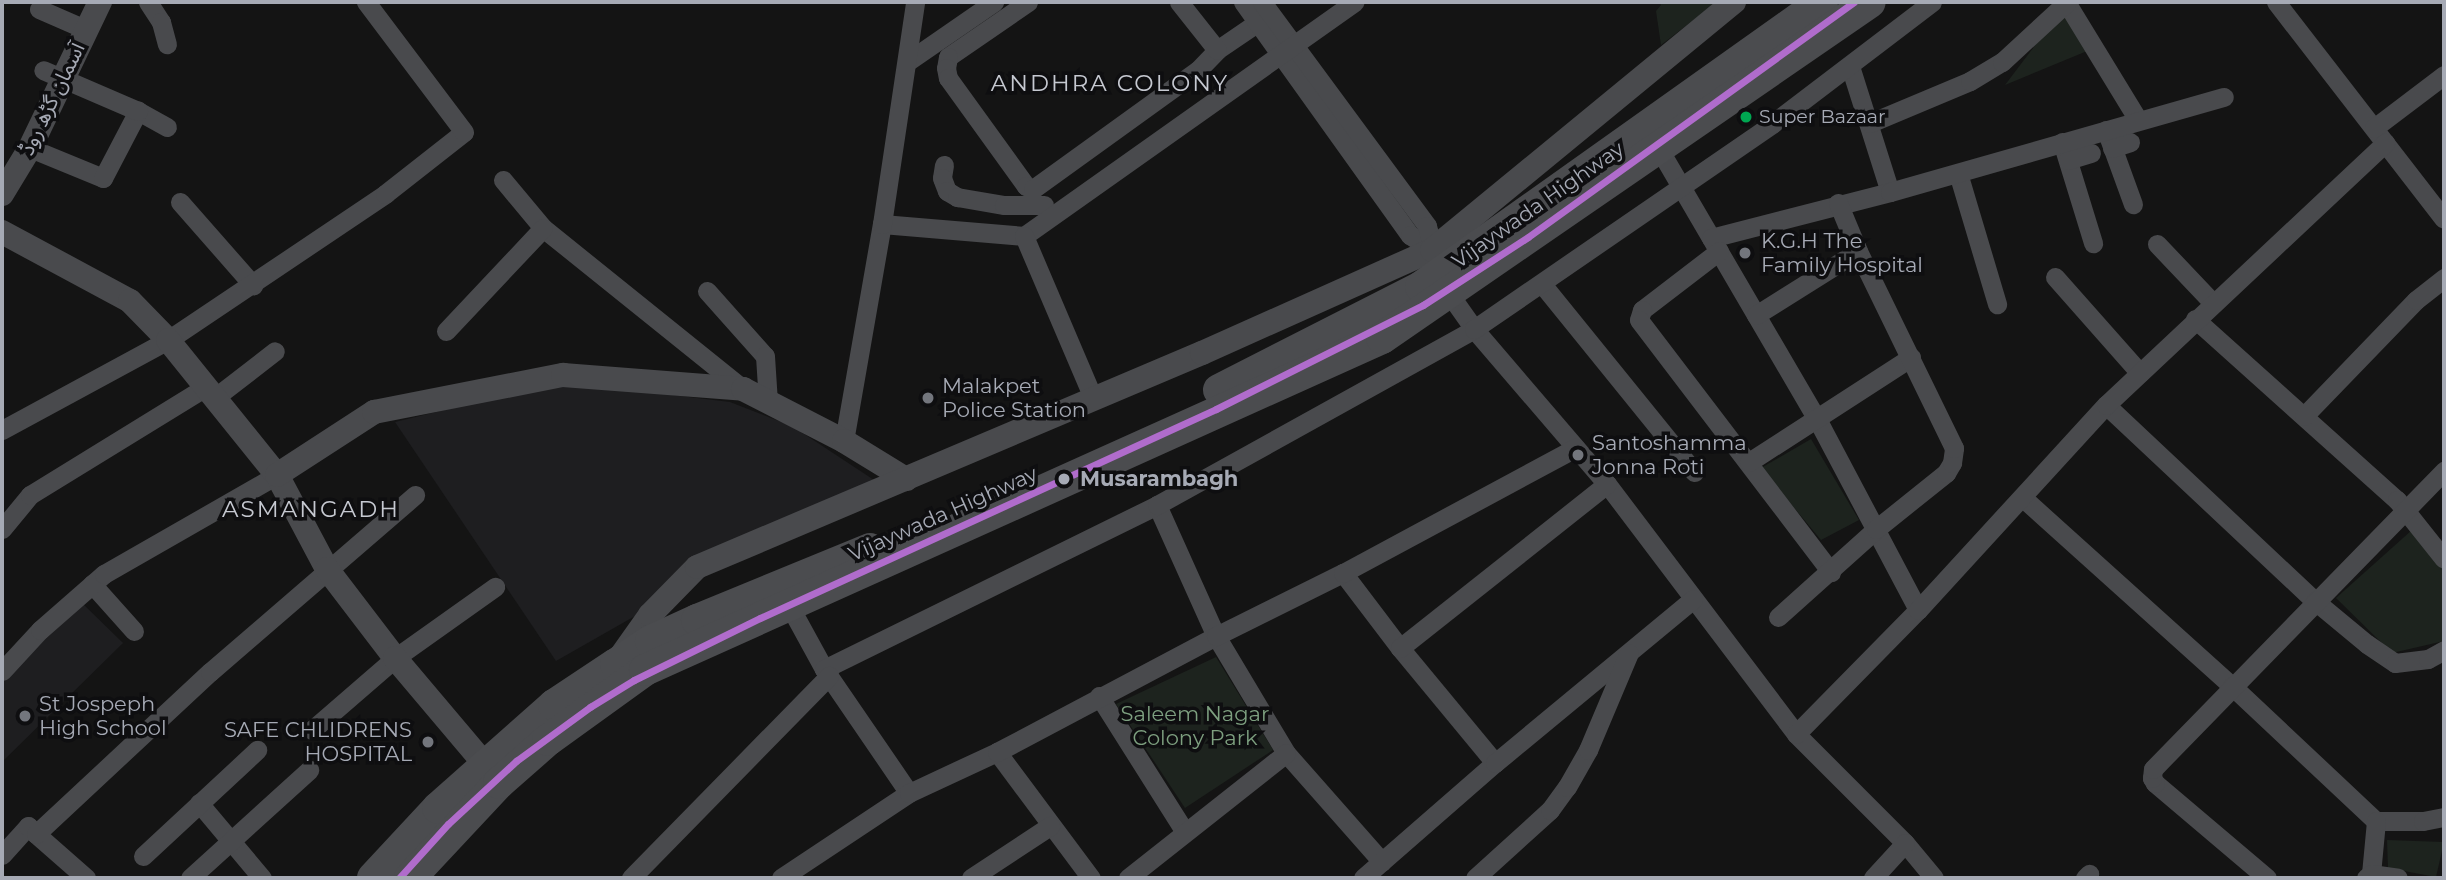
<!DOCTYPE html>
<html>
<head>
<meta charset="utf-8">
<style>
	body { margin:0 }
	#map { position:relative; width:2446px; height:880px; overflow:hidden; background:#141414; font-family:Montserrat,"Noto Sans Arabic",sans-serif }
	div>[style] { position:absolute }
	.built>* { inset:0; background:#1e1e20 }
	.green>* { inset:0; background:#1d231e }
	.minor>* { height:19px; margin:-9.5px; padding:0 9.5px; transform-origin:9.5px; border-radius:9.5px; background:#494a4d }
	.tertiary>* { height:24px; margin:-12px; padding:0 12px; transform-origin:12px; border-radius:12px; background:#494a4d }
	.trunk>* { height:32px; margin:-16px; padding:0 16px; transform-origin:16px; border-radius:16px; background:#4b4c4f }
	.metro-1>* { height:7px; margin:-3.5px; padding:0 3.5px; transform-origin:3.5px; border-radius:3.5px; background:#b06ccc }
	.dots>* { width:19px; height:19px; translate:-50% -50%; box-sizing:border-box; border:4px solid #0e0e10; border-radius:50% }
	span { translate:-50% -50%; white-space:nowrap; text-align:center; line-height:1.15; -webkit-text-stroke:7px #0e0e10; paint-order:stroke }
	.bus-label { font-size:19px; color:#a6aab5 }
	.left { translate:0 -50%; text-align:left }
	.street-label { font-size:21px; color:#a6aab5 }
	.poi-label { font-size:21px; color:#a6aab5 }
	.right { translate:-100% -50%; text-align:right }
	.stop-label { font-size:21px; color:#a6aab5; font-weight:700 }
	.park-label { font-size:21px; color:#7d9f7f }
	.neighbourhood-label { font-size:23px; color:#c6c9d1; letter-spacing:2px }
	.frame { position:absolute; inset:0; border:4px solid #a6aab5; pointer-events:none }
</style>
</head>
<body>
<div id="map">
	<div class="built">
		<div style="clip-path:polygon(598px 386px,730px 402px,792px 426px,874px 480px,556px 661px,395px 422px,539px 387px)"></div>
		<div style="clip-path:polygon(81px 602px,123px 643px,2px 762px,2px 674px)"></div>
	</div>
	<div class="green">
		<div style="clip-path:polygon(1659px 2px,1717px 2px,1661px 45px,1656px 11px,1661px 5px)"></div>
		<div style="clip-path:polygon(2064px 7px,2092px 49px,2005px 85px)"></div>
		<div style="clip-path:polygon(1811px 439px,1859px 520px,1821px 540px,1761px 468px)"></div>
		<div style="clip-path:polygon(2412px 530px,2444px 570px,2444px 641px,2392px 653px,2336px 598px)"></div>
		<div style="clip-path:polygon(1216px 657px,1273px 750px,1185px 808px,1116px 704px)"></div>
		<div style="clip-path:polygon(2387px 840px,2444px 842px,2436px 877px,2388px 868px)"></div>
	</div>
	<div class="minor">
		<div style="left:148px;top:2px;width:24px;rotate:57deg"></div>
		<div style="left:161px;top:22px;width:23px;rotate:75deg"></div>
		<div style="left:1028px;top:2px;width:97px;rotate:145.5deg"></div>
		<div style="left:948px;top:57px;width:11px;rotate:100deg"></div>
		<div style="left:946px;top:68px;width:10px;rotate:79deg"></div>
		<div style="left:948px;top:78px;width:133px;rotate:54.2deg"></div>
		<div style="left:1026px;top:186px;width:8px;rotate:23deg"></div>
		<div style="left:1033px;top:189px;width:203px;rotate:-35.8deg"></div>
		<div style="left:1198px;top:70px;width:28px;rotate:-46deg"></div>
		<div style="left:1217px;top:50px;width:50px;rotate:-34.3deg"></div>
		<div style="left:1179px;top:2px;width:61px;rotate:51.6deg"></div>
		<div style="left:1243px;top:2px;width:287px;rotate:54.4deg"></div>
		<div style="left:1410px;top:235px;width:27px;rotate:34deg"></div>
		<div style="left:1262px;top:2px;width:278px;rotate:53.6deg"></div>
		<div style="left:1427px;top:226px;width:35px;rotate:75deg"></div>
		<div style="left:2066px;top:2px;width:138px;rotate:58.6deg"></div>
		<div style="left:2276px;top:2px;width:274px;rotate:52.3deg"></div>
		<div style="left:39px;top:9px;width:52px;rotate:23.6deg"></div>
		<div style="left:907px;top:62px;width:106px;rotate:-34.6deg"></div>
		<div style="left:1850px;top:66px;width:132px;rotate:72.4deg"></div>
		<div style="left:138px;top:111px;width:33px;rotate:29deg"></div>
		<div style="left:1870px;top:123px;width:108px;rotate:-22.8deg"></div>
		<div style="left:1970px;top:81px;width:37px;rotate:-31deg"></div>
		<div style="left:2002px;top:62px;width:88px;rotate:-42.7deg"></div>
		<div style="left:2374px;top:128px;width:88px;rotate:-37.1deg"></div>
		<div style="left:2106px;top:130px;width:79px;rotate:70deg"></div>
		<div style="left:2062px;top:142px;width:106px;rotate:72.9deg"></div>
		<div style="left:30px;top:148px;width:79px;rotate:22.3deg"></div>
		<div style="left:103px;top:178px;width:76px;rotate:-62.4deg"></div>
		<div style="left:138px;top:111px;width:103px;rotate:-156.7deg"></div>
		<div style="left:2112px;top:148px;width:19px;rotate:-18deg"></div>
		<div style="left:1659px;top:149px;width:313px;rotate:59.7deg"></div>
		<div style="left:1817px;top:419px;width:216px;rotate:62.1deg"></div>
		<div style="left:2068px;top:160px;width:24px;rotate:-17deg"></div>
		<div style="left:944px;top:165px;width:13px;rotate:99deg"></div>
		<div style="left:942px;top:178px;width:14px;rotate:69deg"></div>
		<div style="left:947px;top:191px;width:12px;rotate:31deg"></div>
		<div style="left:957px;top:197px;width:48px;rotate:9.7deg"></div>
		<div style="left:1004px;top:205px;width:40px"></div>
		<div style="left:1958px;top:173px;width:137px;rotate:73.4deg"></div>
		<div style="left:503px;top:180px;width:62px;rotate:50.2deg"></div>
		<div style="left:543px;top:228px;width:257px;rotate:38.8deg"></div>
		<div style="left:180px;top:202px;width:111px;rotate:48.7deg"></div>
		<div style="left:882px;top:224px;width:143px;rotate:4.8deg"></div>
		<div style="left:1024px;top:236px;width:405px;rotate:-35.3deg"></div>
		<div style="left:1024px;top:236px;width:176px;rotate:66.9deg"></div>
		<div style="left:1711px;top:238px;width:185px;rotate:-14.4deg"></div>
		<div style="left:1890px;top:192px;width:347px;rotate:-15.9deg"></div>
		<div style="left:2157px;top:244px;width:81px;rotate:46.5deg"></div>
		<div style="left:1719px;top:251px;width:97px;rotate:142.5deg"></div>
		<div style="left:1642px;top:310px;width:10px;rotate:107deg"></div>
		<div style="left:1639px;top:320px;width:317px;rotate:52.7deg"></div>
		<div style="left:2055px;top:277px;width:128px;rotate:48.5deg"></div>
		<div style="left:1542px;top:284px;width:242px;rotate:51deg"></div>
		<div style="left:707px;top:291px;width:87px;rotate:48.3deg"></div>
		<div style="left:765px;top:356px;width:46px;rotate:86.3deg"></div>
		<div style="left:1450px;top:295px;width:42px;rotate:54.8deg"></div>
		<div style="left:1474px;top:329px;width:204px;rotate:49.4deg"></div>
		<div style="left:1607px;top:484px;width:313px;rotate:52.9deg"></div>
		<div style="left:1796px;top:734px;width:154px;rotate:45deg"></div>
		<div style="left:1905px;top:843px;width:45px;rotate:50.4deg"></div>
		<div style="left:1756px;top:315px;width:120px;rotate:-32.1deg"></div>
		<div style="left:2195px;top:319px;width:271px;rotate:41.9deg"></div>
		<div style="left:2397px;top:500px;width:75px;rotate:51.5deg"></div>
		<div style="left:446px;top:331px;width:141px;rotate:-46.7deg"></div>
		<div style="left:213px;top:399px;width:78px;rotate:-37.7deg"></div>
		<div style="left:2106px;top:405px;width:287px;rotate:43.2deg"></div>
		<div style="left:2315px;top:601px;width:67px;rotate:39.6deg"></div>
		<div style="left:2367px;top:644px;width:34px;rotate:34deg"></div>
		<div style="left:2395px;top:663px;width:33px;rotate:-7deg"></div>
		<div style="left:2428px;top:659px;width:18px;rotate:-29deg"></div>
		<div style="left:2304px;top:416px;width:161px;rotate:-46deg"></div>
		<div style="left:2416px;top:300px;width:36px;rotate:-38deg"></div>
		<div style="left:2px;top:430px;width:189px;rotate:-28.5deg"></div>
		<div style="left:168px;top:340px;width:262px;rotate:-33.9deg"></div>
		<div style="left:385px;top:194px;width:100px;rotate:-38.1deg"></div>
		<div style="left:464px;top:132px;width:163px;rotate:-127deg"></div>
		<div style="left:844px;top:441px;width:220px;rotate:-80.1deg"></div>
		<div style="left:882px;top:224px;width:224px;rotate:-81.5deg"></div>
		<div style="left:1749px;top:462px;width:193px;rotate:-32.9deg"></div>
		<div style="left:2023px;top:498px;width:281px;rotate:42deg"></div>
		<div style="left:2232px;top:686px;width:197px;rotate:43.2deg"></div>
		<div style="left:2376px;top:821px;width:47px"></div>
		<div style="left:2423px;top:821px;width:21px;rotate:-11deg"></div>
		<div style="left:1157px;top:505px;width:144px;rotate:65.8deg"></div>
		<div style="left:1216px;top:636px;width:136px;rotate:59.1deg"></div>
		<div style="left:1286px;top:753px;width:145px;rotate:48.6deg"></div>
		<div style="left:2px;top:529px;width:44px;rotate:-50.5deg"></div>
		<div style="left:30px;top:495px;width:204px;rotate:-31.6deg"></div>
		<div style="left:1343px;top:573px;width:94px;rotate:52.8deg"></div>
		<div style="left:1400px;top:648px;width:149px;rotate:50.4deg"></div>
		<div style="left:92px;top:584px;width:63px;rotate:48.2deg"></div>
		<div style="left:790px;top:607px;width:71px;rotate:61.3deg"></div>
		<div style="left:824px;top:669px;width:150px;rotate:55.6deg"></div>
		<div style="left:1778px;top:617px;width:132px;rotate:-41.9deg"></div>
		<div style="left:1876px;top:529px;width:90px;rotate:-38.7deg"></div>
		<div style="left:1946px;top:473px;width:12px;rotate:-59deg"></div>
		<div style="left:1952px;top:463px;width:15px;rotate:-82deg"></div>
		<div style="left:1954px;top:448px;width:219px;rotate:-116deg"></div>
		<div style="left:1858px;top:251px;width:52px;rotate:-112.6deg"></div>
		<div style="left:1400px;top:648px;width:264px;rotate:-38.4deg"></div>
		<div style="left:824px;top:669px;width:371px;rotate:-26.2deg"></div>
		<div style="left:1157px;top:505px;width:363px;rotate:-29deg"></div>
		<div style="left:1474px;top:329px;width:362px;rotate:-34.5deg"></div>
		<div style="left:1772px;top:124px;width:201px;rotate:-37.3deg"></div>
		<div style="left:2px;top:671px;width:56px;rotate:-47.2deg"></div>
		<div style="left:40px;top:630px;width:85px;rotate:-41.2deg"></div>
		<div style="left:104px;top:574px;width:199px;rotate:-29.8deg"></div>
		<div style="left:1099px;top:696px;width:161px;rotate:57.7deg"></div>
		<div style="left:312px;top:730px;width:110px;rotate:-40.9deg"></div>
		<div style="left:395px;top:658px;width:123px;rotate:-35.4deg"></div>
		<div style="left:1796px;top:734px;width:174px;rotate:-45.5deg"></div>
		<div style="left:1918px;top:610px;width:278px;rotate:-47.5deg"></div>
		<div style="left:2106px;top:405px;width:383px;rotate:-43.2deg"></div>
		<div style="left:997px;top:752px;width:157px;rotate:53.3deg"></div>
		<div style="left:199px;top:803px;width:98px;rotate:50deg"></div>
		<div style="left:36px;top:834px;width:67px;rotate:41.3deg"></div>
		<div style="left:2px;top:855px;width:39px;rotate:-48deg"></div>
		<div style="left:28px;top:826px;width:11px;rotate:45deg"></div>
		<div style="left:36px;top:834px;width:238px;rotate:-43deg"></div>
		<div style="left:210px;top:672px;width:271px;rotate:-40.8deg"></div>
		<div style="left:143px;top:856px;width:156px;rotate:-42.9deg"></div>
		<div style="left:2371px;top:874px;width:53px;rotate:-84.6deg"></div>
		<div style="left:190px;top:878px;width:161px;rotate:-42.2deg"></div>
		<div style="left:631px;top:878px;width:283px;rotate:-45.6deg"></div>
		<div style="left:781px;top:878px;width:154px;rotate:-33.6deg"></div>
		<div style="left:909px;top:793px;width:97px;rotate:-25deg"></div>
		<div style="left:997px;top:752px;width:248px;rotate:-27.9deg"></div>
		<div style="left:1216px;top:636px;width:142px;rotate:-26.4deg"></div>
		<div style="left:1343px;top:573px;width:264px;rotate:-28.3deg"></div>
		<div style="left:971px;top:878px;width:95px;rotate:-33.4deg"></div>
		<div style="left:1128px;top:878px;width:201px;rotate:-38.3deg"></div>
		<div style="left:1363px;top:878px;width:175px;rotate:-41.1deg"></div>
		<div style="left:1495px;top:763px;width:257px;rotate:-39.6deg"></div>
		<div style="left:1475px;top:878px;width:101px;rotate:-42.2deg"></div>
		<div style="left:1550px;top:810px;width:29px;rotate:-54deg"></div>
		<div style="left:1567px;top:787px;width:43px;rotate:-60.4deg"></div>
		<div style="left:1588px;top:750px;width:105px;rotate:-67.1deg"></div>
		<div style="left:1873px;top:878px;width:47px;rotate:-47.6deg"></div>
		<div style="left:2085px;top:878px;width:6px;rotate:-45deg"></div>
		<div style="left:2267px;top:878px;width:147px;rotate:-139.7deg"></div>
		<div style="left:2155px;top:783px;width:6px;rotate:-121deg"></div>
		<div style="left:2152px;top:778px;width:9px;rotate:-84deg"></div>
		<div style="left:2153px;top:769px;width:417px;rotate:-45.7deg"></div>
		<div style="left:2366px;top:878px;width:6px;rotate:-39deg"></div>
		<div style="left:2371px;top:874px;width:27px;rotate:8deg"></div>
	</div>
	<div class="tertiary">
		<div style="left:2px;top:194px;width:54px;rotate:-58.7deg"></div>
		<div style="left:30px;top:148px;width:162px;rotate:-64.4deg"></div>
		<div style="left:2px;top:232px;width:145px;rotate:28.3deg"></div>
		<div style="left:130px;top:301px;width:54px;rotate:45.7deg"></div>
		<div style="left:168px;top:340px;width:174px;rotate:51.1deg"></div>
		<div style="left:277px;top:475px;width:106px;rotate:62deg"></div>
		<div style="left:327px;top:569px;width:112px;rotate:52.6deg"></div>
		<div style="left:395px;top:658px;width:143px;rotate:49.8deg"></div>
		<div style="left:277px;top:475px;width:116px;rotate:-33deg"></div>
		<div style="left:374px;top:412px;width:193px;rotate:-11.1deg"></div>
		<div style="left:563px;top:375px;width:181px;rotate:4.4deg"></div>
		<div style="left:743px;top:389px;width:114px;rotate:27.2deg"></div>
		<div style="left:844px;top:441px;width:73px;rotate:31.5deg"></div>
		<div style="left:621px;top:656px;width:50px;rotate:-54.7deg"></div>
		<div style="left:650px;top:615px;width:67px;rotate:-45.6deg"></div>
		<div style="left:697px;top:567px;width:548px;rotate:-22.97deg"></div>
		<div style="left:1202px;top:353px;width:252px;rotate:-24.1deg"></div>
		<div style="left:1432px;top:250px;width:391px;rotate:-39.4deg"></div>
	</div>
	<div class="trunk">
		<div style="left:1219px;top:390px;width:227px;rotate:-27deg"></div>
		<div style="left:1421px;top:287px;width:492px;rotate:-35.4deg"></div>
		<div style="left:373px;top:878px;width:96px;rotate:-47.1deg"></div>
		<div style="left:438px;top:808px;width:155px;rotate:-41.6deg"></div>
		<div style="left:554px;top:705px;width:74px;rotate:-33.5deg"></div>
		<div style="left:616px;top:664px;width:42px;rotate:-33.3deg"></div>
		<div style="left:651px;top:641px;width:51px;rotate:-24.5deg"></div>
		<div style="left:697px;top:620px;width:187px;rotate:-22.3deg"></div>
		<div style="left:410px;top:878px;width:130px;rotate:-46.9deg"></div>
		<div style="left:499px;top:783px;width:65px;rotate:-41.3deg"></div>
		<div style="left:548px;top:740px;width:120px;rotate:-35.8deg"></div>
		<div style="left:645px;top:670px;width:808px;rotate:-24.25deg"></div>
		<div style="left:1382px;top:338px;width:592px;rotate:-34.55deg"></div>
	</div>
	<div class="metro-1">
		<div style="left:399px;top:878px;width:73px;rotate:-47.8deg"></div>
		<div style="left:448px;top:824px;width:93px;rotate:-42.8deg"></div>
		<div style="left:516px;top:761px;width:92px;rotate:-36.1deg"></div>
		<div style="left:590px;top:707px;width:52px;rotate:-31.5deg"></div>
		<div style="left:634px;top:680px;width:140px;rotate:-26.2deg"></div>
		<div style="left:760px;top:618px;width:502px;rotate:-24.62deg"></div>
		<div style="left:1216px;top:409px;width:232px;rotate:-26.7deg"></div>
		<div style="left:1423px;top:305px;width:125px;rotate:-32.9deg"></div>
		<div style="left:1528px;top:237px;width:402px;rotate:-35.8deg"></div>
	</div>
	<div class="dots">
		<div style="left:1746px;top:117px;background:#00a651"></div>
		<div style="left:1745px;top:253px;background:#73767d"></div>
		<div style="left:928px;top:398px;background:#73767d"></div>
		<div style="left:1578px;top:455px;background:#73767d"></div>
		<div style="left:1064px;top:479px;background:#a6aab5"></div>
		<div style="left:25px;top:716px;background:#73767d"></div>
		<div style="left:428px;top:742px;background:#73767d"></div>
	</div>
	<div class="bus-label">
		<span class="left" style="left:1759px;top:117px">Super Bazaar</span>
	</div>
	<div class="street-label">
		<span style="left:52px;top:99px;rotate:-64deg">آسمان گڑھ روڈ</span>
		<span style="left:1538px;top:205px;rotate:-35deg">Vijaywada Highway</span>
		<span style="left:943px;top:514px;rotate:-24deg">Vijaywada Highway</span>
	</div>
	<div class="poi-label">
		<span class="left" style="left:1761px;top:253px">K.G.H The<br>Family Hospital</span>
		<span class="left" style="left:942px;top:398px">Malakpet<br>Police Station</span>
		<span class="left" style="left:1592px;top:455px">Santoshamma<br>Jonna Roti</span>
		<span class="left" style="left:39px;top:716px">St Jospeph<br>High School</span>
		<span class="right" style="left:412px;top:742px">SAFE CHLIDRENS<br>HOSPITAL</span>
	</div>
	<div class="stop-label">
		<span class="left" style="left:1080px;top:479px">Musarambagh</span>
	</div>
	<div class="park-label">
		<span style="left:1195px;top:726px">Saleem Nagar<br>Colony Park</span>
	</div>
	<div class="neighbourhood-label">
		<span style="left:1110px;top:83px">ANDHRA COLONY</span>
		<span style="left:311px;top:509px">ASMANGADH</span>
	</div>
	<div class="frame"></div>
</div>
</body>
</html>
